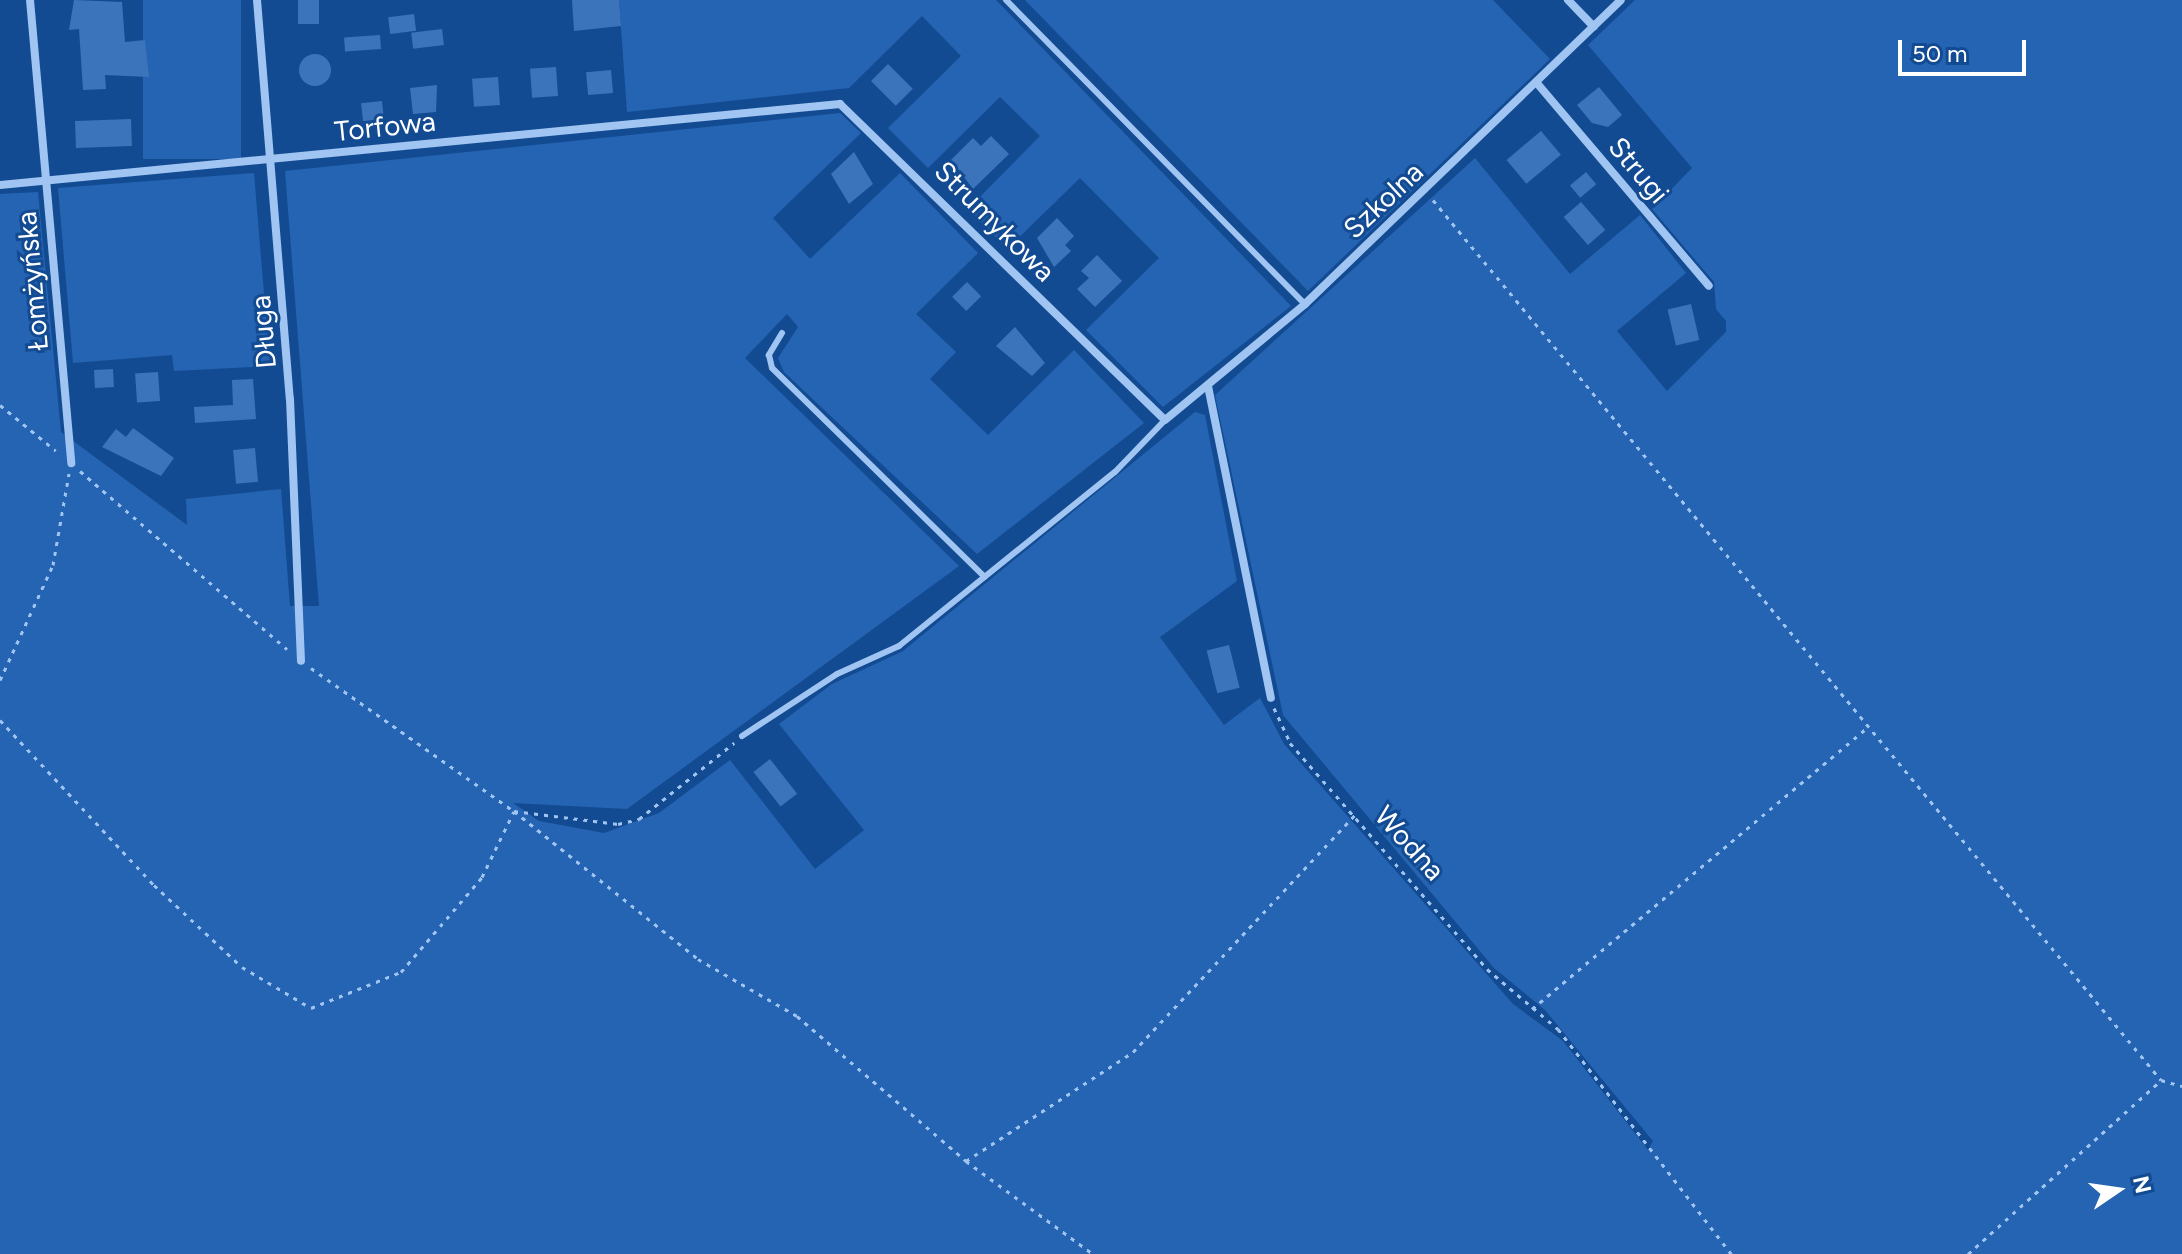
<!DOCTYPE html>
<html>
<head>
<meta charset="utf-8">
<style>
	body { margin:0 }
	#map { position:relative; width:2182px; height:1254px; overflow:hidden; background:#134b93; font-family:Figtree,sans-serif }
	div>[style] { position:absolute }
	.green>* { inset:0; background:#2564b2; transform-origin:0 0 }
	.building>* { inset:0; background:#3c74bb; transform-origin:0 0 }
	.round { border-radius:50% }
	.path>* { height:3px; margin-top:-1.5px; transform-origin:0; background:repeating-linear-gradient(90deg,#a1c5f2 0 4px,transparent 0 10px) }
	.lane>* { height:6px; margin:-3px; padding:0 3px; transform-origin:3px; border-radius:3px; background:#a1c5f2 }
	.street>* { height:8px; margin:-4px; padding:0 4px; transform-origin:4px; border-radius:4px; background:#a1c5f2 }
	span { translate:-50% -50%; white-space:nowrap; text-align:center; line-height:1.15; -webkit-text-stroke:6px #134b93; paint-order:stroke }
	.street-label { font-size:28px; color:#fff }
	.north { position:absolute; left:2078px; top:1150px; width:80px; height:80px; -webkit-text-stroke:6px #134b93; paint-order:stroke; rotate:77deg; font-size:22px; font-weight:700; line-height:32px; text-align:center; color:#fff }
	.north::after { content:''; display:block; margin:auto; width:28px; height:36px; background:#fff; clip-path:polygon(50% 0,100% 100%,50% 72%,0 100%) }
	.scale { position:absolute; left:1898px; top:40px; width:128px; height:36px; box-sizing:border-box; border:4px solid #fff; border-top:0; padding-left:10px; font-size:24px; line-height:28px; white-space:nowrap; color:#fff; -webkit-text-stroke:6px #134b93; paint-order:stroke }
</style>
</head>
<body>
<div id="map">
	<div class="green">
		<div style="left:143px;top:0;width:98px;height:159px"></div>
		<div style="clip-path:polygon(619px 0,996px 0,1291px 306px,1163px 407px,1086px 330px,1159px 258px,1080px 178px,1007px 249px,968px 209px,1040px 136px,1000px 97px,928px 168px,888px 128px,961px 56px,922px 16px,849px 88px,627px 112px)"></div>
		<div style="clip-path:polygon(1025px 0,1493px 0,1550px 59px,1308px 291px)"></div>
		<div style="clip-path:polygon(1635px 0,2182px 0,2182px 1254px,0 1254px,0 194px,38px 192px,61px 432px,187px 525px,186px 499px,281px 489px,290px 606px,319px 606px,285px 171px,840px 113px,861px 133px,773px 218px,810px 259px,900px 173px,978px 253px,916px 314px,956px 352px,930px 379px,988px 435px,1074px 350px,1144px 423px,977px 554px,784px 372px,778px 358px,798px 327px,787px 314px,745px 358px,959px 566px,627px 809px,513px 803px,539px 821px,604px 833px,659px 813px,730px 760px,815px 869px,864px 830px,779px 724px,832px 684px,903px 651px,1195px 412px,1205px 415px,1237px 581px,1160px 637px,1224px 725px,1260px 698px,1284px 744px,1513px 1004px,1563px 1041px,1648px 1150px,1653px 1141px,1545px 1010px,1494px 968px,1283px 715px,1215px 395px,1475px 158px,1570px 274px,1640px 215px,1686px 273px,1617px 331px,1667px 391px,1726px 332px,1726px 321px,1716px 309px,1714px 282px,1652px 209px,1692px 168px,1588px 45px)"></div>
		<div style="clip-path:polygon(254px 173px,270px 366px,174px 371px,172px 355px,73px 363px,58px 188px)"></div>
	</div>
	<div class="building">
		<div style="clip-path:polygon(74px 0,122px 2px,125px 42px,145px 40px,149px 77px,105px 75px,106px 89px,83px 90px,79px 29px,69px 30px)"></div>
		<div style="left:298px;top:0;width:21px;height:24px"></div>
		<div style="clip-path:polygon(572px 0,619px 0,621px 26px,574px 31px)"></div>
		<div style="left:414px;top:14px;width:17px;height:26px;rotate:83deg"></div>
		<div style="left:442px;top:29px;width:16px;height:31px;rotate:83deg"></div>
		<div style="left:380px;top:35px;width:14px;height:36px;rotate:86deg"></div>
		<div class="round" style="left:299px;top:54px;width:32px;height:32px"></div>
		<div style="left:888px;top:64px;width:35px;height:24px;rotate:45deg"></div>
		<div style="left:556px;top:67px;width:29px;height:26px;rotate:86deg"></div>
		<div style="left:611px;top:70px;width:23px;height:25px;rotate:85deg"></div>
		<div style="left:498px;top:77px;width:28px;height:26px;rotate:86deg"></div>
		<div style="clip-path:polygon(437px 85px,436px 112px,413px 114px,410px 88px)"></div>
		<div style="clip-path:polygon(1599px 87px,1622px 115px,1608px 127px,1592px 123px,1577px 105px)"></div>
		<div style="left:382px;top:101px;width:19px;height:21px;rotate:84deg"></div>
		<div style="left:131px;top:119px;width:27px;height:56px;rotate:88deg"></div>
		<div style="left:1541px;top:131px;width:31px;height:45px;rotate:50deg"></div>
		<div style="clip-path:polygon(991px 136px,1009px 154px,973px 189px,951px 160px,973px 138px,981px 146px)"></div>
		<div style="clip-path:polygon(854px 152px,873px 184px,849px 204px,831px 174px)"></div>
		<div style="left:1586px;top:172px;width:16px;height:21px;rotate:50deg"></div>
		<div style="left:1581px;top:202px;width:37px;height:23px;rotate:49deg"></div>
		<div style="clip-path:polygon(1057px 218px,1074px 236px,1065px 245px,1071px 251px,1054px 267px,1037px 238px)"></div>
		<div style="clip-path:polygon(1097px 255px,1122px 281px,1095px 307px,1077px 289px,1089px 278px,1081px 271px)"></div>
		<div style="left:967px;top:282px;width:20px;height:21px;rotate:45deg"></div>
		<div style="left:1691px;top:304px;width:37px;height:24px;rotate:77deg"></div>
		<div style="clip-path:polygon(1015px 327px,1045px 363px,1032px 376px,996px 346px)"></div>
		<div style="left:113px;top:369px;width:18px;height:19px;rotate:87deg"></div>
		<div style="left:158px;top:372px;width:29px;height:23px;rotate:86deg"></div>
		<div style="clip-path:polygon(253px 379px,256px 419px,195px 423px,194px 407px,233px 405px,232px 380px)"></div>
		<div style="clip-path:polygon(133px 428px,174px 458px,161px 476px,102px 447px,116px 429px,126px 437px)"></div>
		<div style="left:255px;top:448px;width:34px;height:22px;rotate:85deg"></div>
		<div style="left:1229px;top:645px;width:44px;height:23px;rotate:76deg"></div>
		<div style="left:770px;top:759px;width:44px;height:21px;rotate:52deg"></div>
	</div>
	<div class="path">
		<div style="left:1433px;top:200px;width:1142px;rotate:50.4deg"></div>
		<div style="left:2161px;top:1080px;width:22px;rotate:16deg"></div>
		<div style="left:0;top:405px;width:72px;rotate:39.4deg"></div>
		<div style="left:80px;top:471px;width:273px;rotate:40.7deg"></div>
		<div style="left:311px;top:668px;width:248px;rotate:35.2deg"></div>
		<div style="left:514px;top:811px;width:105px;rotate:7.1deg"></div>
		<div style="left:618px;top:824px;width:22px;rotate:-13deg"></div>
		<div style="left:639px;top:819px;width:122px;rotate:-38.7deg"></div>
		<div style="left:0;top:680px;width:127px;rotate:-65.3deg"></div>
		<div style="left:53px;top:565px;width:93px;rotate:-80.1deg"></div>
		<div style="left:1274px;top:708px;width:38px;rotate:65deg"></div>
		<div style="left:1290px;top:743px;width:300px;rotate:48.9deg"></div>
		<div style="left:1487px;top:969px;width:93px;rotate:40.2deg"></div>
		<div style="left:1558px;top:1029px;width:284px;rotate:52.4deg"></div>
		<div style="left:0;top:720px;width:226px;rotate:47deg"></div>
		<div style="left:154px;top:885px;width:120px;rotate:43deg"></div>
		<div style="left:242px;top:967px;width:80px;rotate:30.7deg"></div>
		<div style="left:311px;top:1008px;width:97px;rotate:-21.8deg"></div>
		<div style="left:401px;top:972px;width:125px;rotate:-49.5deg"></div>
		<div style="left:482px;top:877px;width:73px;rotate:-64.1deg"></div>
		<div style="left:514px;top:811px;width:236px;rotate:38.8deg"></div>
		<div style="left:698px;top:959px;width:114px;rotate:29.9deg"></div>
		<div style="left:797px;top:1016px;width:223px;rotate:40.6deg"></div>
		<div style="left:966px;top:1161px;width:157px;rotate:36.2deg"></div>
		<div style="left:1532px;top:1009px;width:436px;rotate:-40deg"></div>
		<div style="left:966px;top:1161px;width:199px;rotate:-33.1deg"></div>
		<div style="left:1133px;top:1052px;width:325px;rotate:-46.9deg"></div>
		<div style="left:1968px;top:1254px;width:260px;rotate:-42deg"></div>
	</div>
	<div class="lane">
		<div style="left:1006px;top:0;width:426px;rotate:45.5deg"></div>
		<div style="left:782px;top:333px;width:26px;rotate:121deg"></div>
		<div style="left:769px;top:355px;width:13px;rotate:77deg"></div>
		<div style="left:772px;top:368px;width:298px;rotate:44.5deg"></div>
		<div style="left:742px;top:736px;width:113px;rotate:-33.1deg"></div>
		<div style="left:837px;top:674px;width:68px;rotate:-24.3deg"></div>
		<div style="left:899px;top:646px;width:277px;rotate:-38.9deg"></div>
		<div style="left:1115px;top:472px;width:72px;rotate:-46.1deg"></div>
	</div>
	<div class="street">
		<div style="left:30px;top:0;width:465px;rotate:84.9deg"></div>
		<div style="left:257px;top:0;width:400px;rotate:85.3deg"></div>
		<div style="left:290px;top:399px;width:262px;rotate:87.6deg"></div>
		<div style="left:1568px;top:0;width:37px;rotate:46deg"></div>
		<div style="left:1536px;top:82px;width:267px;rotate:49.7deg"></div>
		<div style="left:0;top:185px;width:844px;rotate:-5.51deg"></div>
		<div style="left:840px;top:104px;width:453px;rotate:44.2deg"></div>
		<div style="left:1165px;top:420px;width:182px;rotate:-39.6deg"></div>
		<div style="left:1305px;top:304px;width:438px;rotate:-43.9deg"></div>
		<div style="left:1208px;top:386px;width:318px;rotate:78.6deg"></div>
	</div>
	<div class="street-label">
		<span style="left:385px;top:126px;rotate:-6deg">Torfowa</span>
		<span style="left:1639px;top:170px;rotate:50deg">Strugi</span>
		<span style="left:1383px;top:200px;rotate:-43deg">Szkolna</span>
		<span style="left:995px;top:221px;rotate:45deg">Strumykowa</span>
		<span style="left:32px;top:281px;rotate:-95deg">Łomżyńska</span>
		<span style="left:263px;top:332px;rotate:-95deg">Długa</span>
		<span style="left:1410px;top:843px;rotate:48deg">Wodna</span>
	</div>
	<div class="north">N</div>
	<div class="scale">50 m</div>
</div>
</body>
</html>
